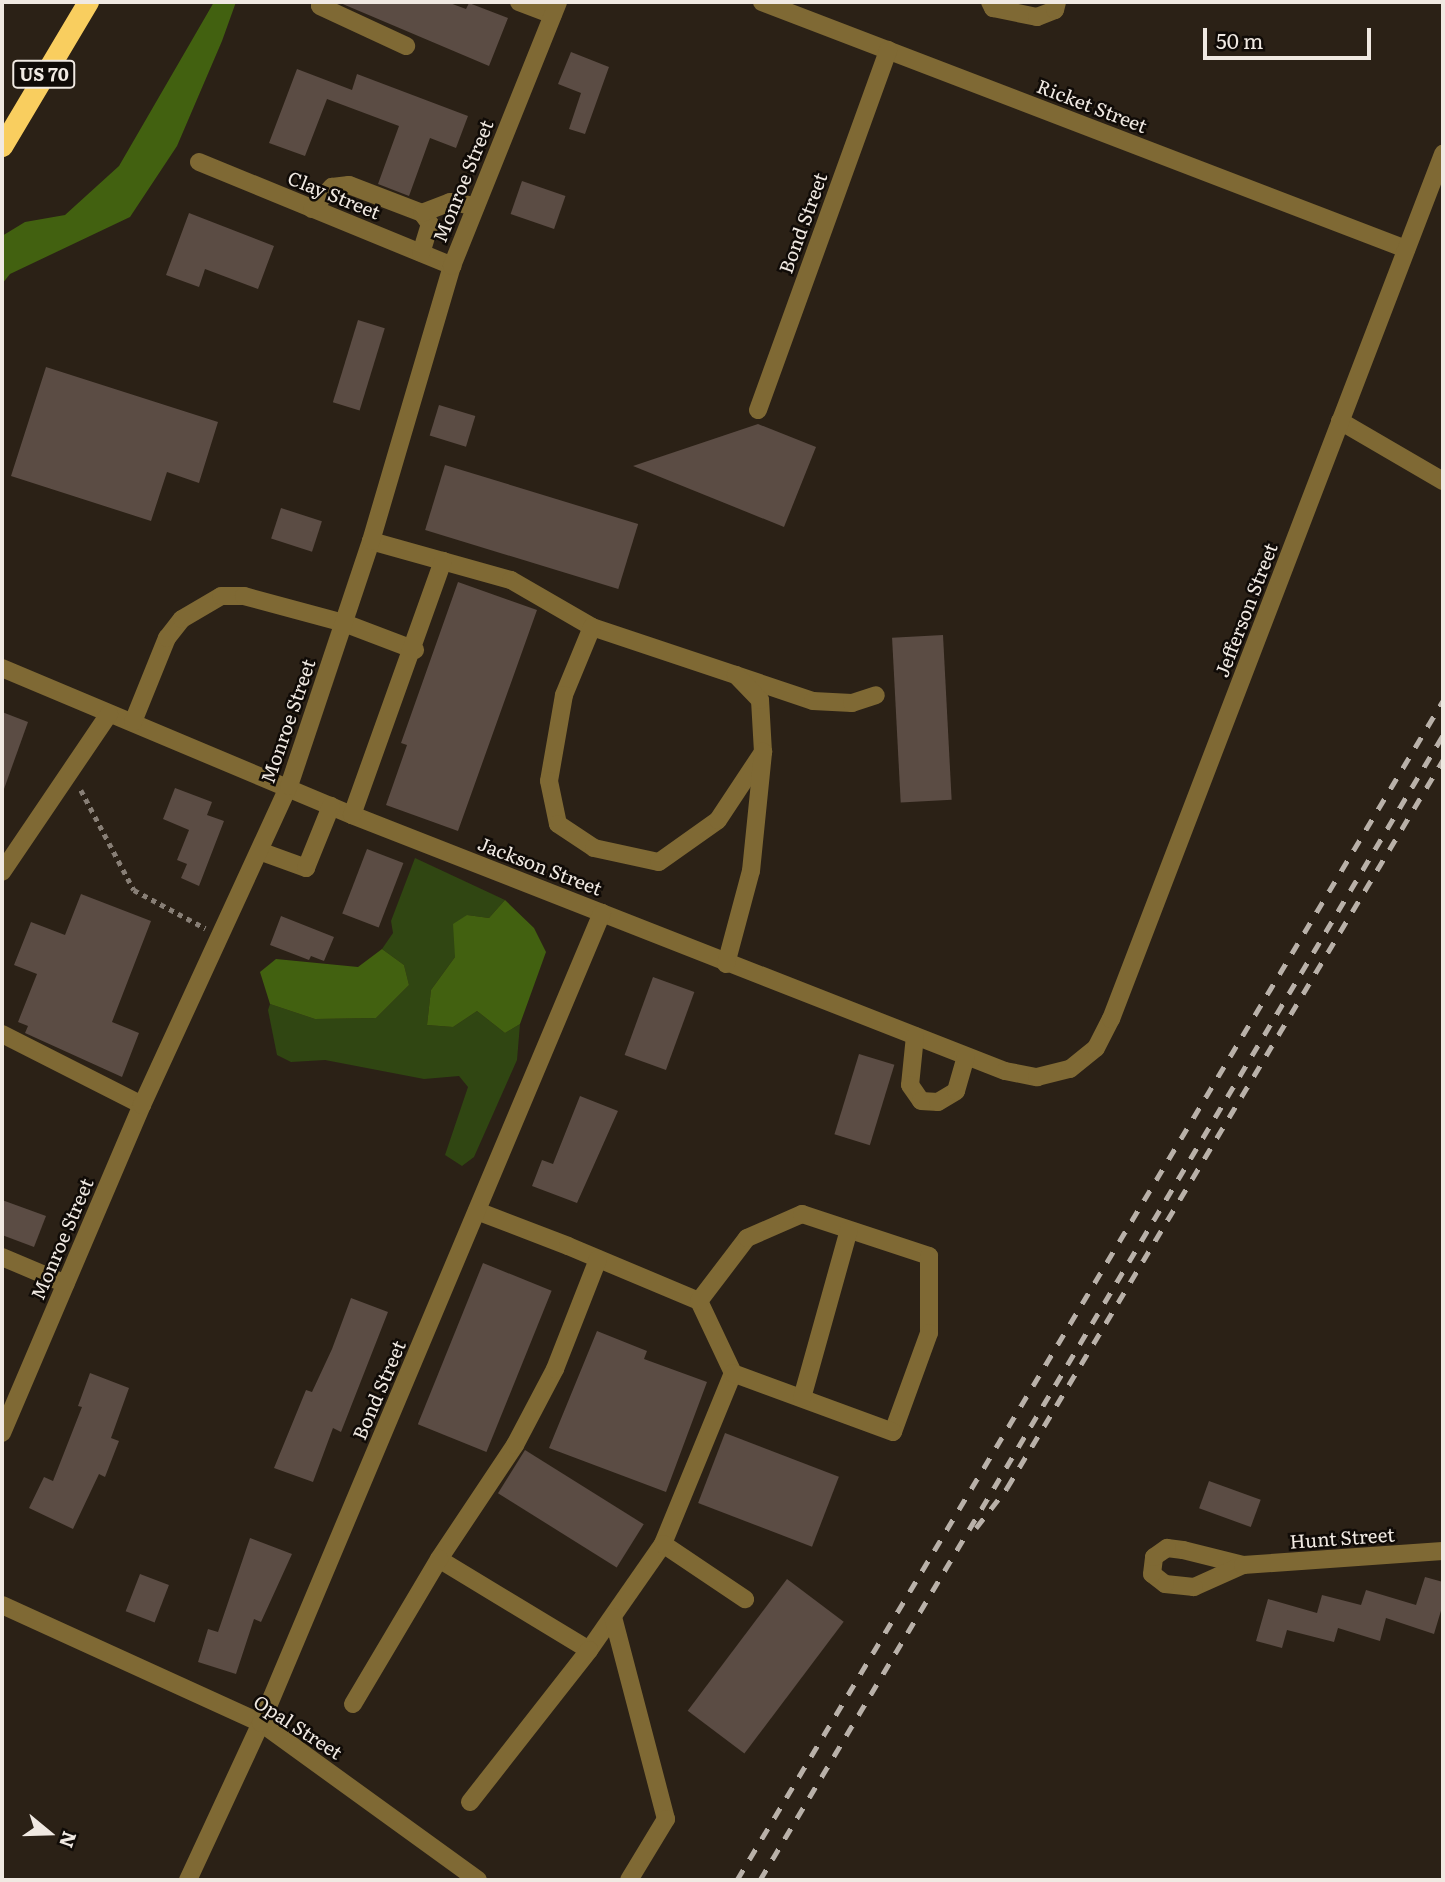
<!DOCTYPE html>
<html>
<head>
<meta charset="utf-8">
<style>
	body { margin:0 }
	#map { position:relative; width:1445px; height:1882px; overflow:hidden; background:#2b2116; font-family:Literata,serif }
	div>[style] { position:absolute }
	.green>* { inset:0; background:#304612 }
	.forest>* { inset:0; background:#426110 }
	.building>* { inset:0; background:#5b4c44; transform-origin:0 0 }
	.path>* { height:4.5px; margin-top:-2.25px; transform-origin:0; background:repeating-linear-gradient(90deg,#887f76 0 5px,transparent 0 10px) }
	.minor>* { height:18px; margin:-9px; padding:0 9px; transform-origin:9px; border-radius:9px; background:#7f6934 }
	.highway>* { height:21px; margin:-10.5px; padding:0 10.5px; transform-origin:10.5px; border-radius:10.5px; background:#f9ce5f }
	.rail>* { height:5px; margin-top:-2.5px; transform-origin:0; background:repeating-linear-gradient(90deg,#b9b1a9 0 12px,transparent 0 24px) }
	span { translate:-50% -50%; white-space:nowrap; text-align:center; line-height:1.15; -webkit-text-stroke:5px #100b07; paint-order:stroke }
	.shield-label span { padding:2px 5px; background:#100b07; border:2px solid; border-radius:5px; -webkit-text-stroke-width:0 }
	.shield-label { font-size:18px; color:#f0e9e2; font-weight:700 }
	.street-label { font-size:19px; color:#f0e9e2 }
	.frame { position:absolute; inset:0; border:4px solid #f0e9e2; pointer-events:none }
	.north { position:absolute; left:14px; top:1798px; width:70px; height:70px; -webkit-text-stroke:5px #100b07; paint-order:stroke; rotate:109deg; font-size:19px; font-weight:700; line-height:28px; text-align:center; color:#f0e9e2 }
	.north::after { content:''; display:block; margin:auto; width:24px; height:32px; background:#f0e9e2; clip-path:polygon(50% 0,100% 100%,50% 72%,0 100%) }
	.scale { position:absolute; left:1203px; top:28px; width:168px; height:32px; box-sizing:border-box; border:4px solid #f0e9e2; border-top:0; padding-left:9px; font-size:21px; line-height:24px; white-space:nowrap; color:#f0e9e2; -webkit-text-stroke:5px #100b07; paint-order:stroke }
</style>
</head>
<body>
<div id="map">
	<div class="green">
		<div style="clip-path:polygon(415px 858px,505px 900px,489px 918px,467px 915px,455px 957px,431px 990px,427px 1025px,453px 1027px,477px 1011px,505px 1033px,520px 1024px,517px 1060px,474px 1157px,462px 1166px,445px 1155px,468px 1087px,459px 1076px,424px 1079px,325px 1060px,291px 1062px,277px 1055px,268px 1010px,270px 1004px,315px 1019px,376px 1018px,409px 985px,404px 965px,382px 949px,393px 933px,391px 921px)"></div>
	</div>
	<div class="forest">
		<div style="clip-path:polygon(214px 2px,236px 2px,222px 41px,177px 146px,130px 217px,10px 274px,2px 284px,2px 236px,25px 222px,65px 215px,119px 166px)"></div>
		<div style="clip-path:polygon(505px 900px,534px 928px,546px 952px,520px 1024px,505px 1033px,477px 1011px,453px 1027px,427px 1025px,431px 990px,455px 957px,453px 924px,467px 915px,489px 918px)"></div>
		<div style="clip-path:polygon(382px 949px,404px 965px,409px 985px,376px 1018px,315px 1019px,270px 1004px,260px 972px,276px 959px,358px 967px)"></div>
	</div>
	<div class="building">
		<div style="clip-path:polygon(338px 2px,447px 2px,466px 9px,469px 3px,508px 18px,489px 66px)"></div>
		<div style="clip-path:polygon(571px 52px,609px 67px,585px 134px,569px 129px,581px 93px,558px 84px)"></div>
		<div style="clip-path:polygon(297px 69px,352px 90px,357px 74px,468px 116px,456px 148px,430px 138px,409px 196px,378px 184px,399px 126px,327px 99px,305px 156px,269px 143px)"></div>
		<div style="left:522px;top:181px;width:46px;height:35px;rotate:19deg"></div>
		<div style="clip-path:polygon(189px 213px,274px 246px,258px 289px,205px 269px,199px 287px,166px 275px)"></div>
		<div style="left:358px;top:320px;width:28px;height:86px;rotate:17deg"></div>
		<div style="clip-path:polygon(46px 367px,218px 422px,199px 483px,167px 472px,151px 521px,11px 476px)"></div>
		<div style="left:439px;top:405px;width:38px;height:32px;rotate:17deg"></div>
		<div style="clip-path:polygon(758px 424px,816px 447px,784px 527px,633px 466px)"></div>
		<div style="left:445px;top:465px;width:202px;height:68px;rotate:17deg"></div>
		<div style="left:281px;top:508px;width:43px;height:32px;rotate:18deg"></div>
		<div style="clip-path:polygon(458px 582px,537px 610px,458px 831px,386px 805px,407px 745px,401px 743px)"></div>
		<div style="left:943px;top:635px;width:165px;height:51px;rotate:87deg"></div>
		<div style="clip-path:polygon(2px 712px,28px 722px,4px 789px,2px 789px)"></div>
		<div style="clip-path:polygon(175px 788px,212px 802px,207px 815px,224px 821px,199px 886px,181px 878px,187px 864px,177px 860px,189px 830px,163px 819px)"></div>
		<div style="left:367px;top:849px;width:39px;height:69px;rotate:21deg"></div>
		<div style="clip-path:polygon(81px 894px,151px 921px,112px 1022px,139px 1033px,122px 1077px,25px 1033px,28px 1026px,18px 1022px,37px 974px,14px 965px,31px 922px,65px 935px)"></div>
		<div style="clip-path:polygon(281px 916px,334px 937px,324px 961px,311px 956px,309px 960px,270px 945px)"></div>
		<div style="left:653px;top:977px;width:44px;height:83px;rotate:20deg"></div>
		<div style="left:859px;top:1054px;width:37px;height:84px;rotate:17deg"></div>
		<div style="clip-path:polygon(580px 1096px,618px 1111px,577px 1203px,532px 1186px,542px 1160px,553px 1164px)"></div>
		<div style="clip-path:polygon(2px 1200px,46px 1216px,34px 1247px,2px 1235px)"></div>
		<div style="left:483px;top:1263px;width:74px;height:174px;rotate:22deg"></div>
		<div style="clip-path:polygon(351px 1298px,388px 1312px,341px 1432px,333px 1428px,313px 1482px,274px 1468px,306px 1390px,312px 1392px,332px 1349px)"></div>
		<div style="clip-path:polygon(597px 1331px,647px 1351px,644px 1359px,707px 1382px,666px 1492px,549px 1448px)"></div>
		<div style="clip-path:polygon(90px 1373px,129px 1388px,111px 1438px,119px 1441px,105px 1477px,99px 1474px,73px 1529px,29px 1508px,44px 1477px,53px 1481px,82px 1407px,78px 1406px)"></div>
		<div style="left:725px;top:1433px;width:122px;height:75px;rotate:21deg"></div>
		<div style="left:525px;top:1450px;width:140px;height:51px;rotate:32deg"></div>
		<div style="left:1209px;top:1481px;width:55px;height:29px;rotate:20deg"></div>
		<div style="clip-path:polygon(250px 1538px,292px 1554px,261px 1622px,254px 1619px,236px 1674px,198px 1662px,208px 1629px,218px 1632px)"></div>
		<div style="left:140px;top:1574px;width:31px;height:40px;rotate:21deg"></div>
		<div style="clip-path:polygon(1425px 1577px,1443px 1582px,1443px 1604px,1434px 1634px,1386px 1618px,1380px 1641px,1338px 1628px,1334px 1642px,1287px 1630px,1282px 1648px,1256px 1641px,1268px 1599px,1317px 1613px,1322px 1595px,1361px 1605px,1366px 1590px,1416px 1605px)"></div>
		<div style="left:787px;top:1579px;width:71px;height:165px;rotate:37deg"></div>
	</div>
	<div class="path">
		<div style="left:81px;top:790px;width:113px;rotate:62.1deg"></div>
		<div style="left:134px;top:890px;width:81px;rotate:28.2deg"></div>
	</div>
	<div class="minor">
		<div style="left:322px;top:2px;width:4px;rotate:117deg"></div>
		<div style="left:320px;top:6px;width:95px;rotate:24.9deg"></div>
		<div style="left:519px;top:2px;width:36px;rotate:21deg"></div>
		<div style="left:762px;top:2px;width:690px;rotate:20.98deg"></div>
		<div style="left:990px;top:2px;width:7px;rotate:63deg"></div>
		<div style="left:993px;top:8px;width:45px;rotate:11.6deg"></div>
		<div style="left:1037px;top:17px;width:19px;rotate:-21deg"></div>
		<div style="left:1055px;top:10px;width:8px;rotate:-76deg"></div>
		<div style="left:199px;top:162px;width:274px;rotate:22.3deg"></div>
		<div style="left:312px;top:209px;width:30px;rotate:-48deg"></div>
		<div style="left:332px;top:187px;width:17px;rotate:-7deg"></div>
		<div style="left:349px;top:185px;width:78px;rotate:21deg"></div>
		<div style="left:422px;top:213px;width:14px;rotate:54deg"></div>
		<div style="left:430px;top:224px;width:30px;rotate:107deg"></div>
		<div style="left:422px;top:213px;width:30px;rotate:-21deg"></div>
		<div style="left:450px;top:202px;width:26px;rotate:9deg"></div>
		<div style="left:758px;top:410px;width:383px;rotate:-70.1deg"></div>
		<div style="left:1340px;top:421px;width:119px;rotate:30.2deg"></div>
		<div style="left:371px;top:541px;width:145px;rotate:15.6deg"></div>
		<div style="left:511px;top:580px;width:94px;rotate:30.1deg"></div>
		<div style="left:592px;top:627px;width:233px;rotate:18.5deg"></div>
		<div style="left:813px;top:701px;width:39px;rotate:3deg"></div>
		<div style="left:852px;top:703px;width:25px;rotate:-18deg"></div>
		<div style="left:592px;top:627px;width:74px;rotate:112.4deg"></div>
		<div style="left:564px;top:695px;width:87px;rotate:99.9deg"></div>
		<div style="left:549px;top:781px;width:44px;rotate:78.2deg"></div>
		<div style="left:558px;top:824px;width:43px;rotate:33.7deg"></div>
		<div style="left:594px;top:848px;width:66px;rotate:12.2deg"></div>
		<div style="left:659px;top:862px;width:72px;rotate:-35.4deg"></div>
		<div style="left:718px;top:820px;width:82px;rotate:-56.5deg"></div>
		<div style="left:763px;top:752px;width:52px;rotate:-93.3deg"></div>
		<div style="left:760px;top:700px;width:35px;rotate:-134deg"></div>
		<div style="left:2px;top:668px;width:380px;rotate:22.8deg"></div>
		<div style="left:352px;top:815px;width:701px;rotate:21.41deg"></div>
		<div style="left:1005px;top:1071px;width:33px;rotate:11deg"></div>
		<div style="left:1037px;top:1077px;width:34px;rotate:-14deg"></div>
		<div style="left:1070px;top:1069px;width:33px;rotate:-39deg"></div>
		<div style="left:1096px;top:1048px;width:33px;rotate:-63deg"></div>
		<div style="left:1111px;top:1019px;width:927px;rotate:-69deg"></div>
		<div style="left:133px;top:722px;width:91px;rotate:-68deg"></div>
		<div style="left:167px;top:638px;width:24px;rotate:-52deg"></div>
		<div style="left:182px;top:619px;width:45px;rotate:-30.5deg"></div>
		<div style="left:221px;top:596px;width:23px"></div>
		<div style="left:244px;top:596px;width:104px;rotate:15.1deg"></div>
		<div style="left:344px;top:623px;width:76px;rotate:20.8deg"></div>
		<div style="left:352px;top:815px;width:270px;rotate:-70.3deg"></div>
		<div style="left:262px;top:852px;width:47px;rotate:20deg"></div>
		<div style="left:306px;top:868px;width:67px;rotate:-68deg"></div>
		<div style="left:2px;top:872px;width:191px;rotate:-55.9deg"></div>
		<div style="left:726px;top:964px;width:96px;rotate:-75deg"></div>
		<div style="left:751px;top:871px;width:120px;rotate:-84.2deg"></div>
		<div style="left:2px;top:1034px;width:157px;rotate:26.9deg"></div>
		<div style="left:915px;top:1036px;width:49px;rotate:95.8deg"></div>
		<div style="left:910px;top:1085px;width:19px;rotate:55deg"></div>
		<div style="left:921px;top:1101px;width:17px;rotate:3deg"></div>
		<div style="left:938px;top:1102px;width:21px;rotate:-31deg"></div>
		<div style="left:956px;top:1091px;width:36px;rotate:-74deg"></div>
		<div style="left:477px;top:1211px;width:97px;rotate:21deg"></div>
		<div style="left:568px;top:1246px;width:142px;rotate:22.8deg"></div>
		<div style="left:699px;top:1301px;width:80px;rotate:64.7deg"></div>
		<div style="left:733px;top:1373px;width:185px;rotate:112.3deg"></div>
		<div style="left:663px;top:1544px;width:129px;rotate:124.9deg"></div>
		<div style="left:589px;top:1650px;width:175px;rotate:-148.8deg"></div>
		<div style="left:439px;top:1559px;width:137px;rotate:-56.3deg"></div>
		<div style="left:515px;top:1445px;width:86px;rotate:-62.2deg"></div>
		<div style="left:555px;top:1369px;width:118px;rotate:-68.6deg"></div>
		<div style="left:2px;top:1257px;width:69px;rotate:22.9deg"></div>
		<div style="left:699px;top:1301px;width:79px;rotate:-52.7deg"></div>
		<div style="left:747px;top:1238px;width:60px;rotate:-23.6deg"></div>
		<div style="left:802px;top:1214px;width:134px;rotate:18.3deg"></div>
		<div style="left:929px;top:1256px;width:77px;rotate:90deg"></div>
		<div style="left:929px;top:1333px;width:105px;rotate:110deg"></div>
		<div style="left:893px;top:1432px;width:171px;rotate:-159.8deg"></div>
		<div style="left:802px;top:1398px;width:174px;rotate:-74.4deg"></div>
		<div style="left:2px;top:1433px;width:357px;rotate:-66.9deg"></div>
		<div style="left:142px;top:1105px;width:351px;rotate:-65.3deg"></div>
		<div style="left:289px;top:786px;width:258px;rotate:-71.5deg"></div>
		<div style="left:371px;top:541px;width:287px;rotate:-73.6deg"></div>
		<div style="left:452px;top:266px;width:284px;rotate:-68.1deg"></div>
		<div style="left:663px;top:1544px;width:99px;rotate:33.9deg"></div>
		<div style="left:1167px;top:1548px;width:16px;rotate:7deg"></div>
		<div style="left:1183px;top:1550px;width:62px;rotate:14deg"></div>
		<div style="left:1243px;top:1565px;width:54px;rotate:155.8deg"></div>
		<div style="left:1194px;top:1587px;width:29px;rotate:-174deg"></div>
		<div style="left:1165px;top:1584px;width:16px;rotate:-142deg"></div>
		<div style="left:1152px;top:1574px;width:17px;rotate:-83deg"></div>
		<div style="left:1154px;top:1557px;width:16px;rotate:-35deg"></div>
		<div style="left:1243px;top:1565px;width:200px;rotate:-4deg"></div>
		<div style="left:2px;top:1605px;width:285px;rotate:24.5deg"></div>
		<div style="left:261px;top:1723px;width:268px;rotate:35.9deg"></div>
		<div style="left:613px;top:1617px;width:209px;rotate:75.3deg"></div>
		<div style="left:666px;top:1819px;width:71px;rotate:121.2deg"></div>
		<div style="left:353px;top:1704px;width:169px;rotate:-59.3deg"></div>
		<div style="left:470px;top:1802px;width:193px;rotate:-51.9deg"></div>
		<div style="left:188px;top:1880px;width:173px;rotate:-65.1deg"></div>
		<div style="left:261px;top:1723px;width:879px;rotate:-67.17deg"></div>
	</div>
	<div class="highway">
		<div style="left:2px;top:146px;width:168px;rotate:-59.2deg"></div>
	</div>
	<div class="rail">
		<div style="left:976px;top:1528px;width:51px;rotate:-52.2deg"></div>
		<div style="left:1007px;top:1488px;width:849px;rotate:-59.08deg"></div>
		<div style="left:737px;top:1880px;width:1374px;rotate:-59.09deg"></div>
		<div style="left:760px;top:1880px;width:1333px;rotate:-59.18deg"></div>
	</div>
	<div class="shield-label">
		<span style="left:44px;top:74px">US 70</span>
	</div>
	<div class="street-label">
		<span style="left:1092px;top:106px;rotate:21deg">Ricket Street</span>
		<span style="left:463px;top:181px;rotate:-68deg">Monroe Street</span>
		<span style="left:334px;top:195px;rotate:22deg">Clay Street</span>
		<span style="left:803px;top:223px;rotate:-70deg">Bond Street</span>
		<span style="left:1246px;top:610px;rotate:-69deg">Jefferson Street</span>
		<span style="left:288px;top:721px;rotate:-71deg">Monroe Street</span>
		<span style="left:540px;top:866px;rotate:21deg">Jackson Street</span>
		<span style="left:62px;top:1239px;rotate:-67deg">Monroe Street</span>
		<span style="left:379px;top:1390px;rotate:-67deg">Bond Street</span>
		<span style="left:1342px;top:1538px;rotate:-4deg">Hunt Street</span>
		<span style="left:298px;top:1727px;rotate:33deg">Opal Street</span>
	</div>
	<div class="frame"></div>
	<div class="north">N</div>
	<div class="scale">50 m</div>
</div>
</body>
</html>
